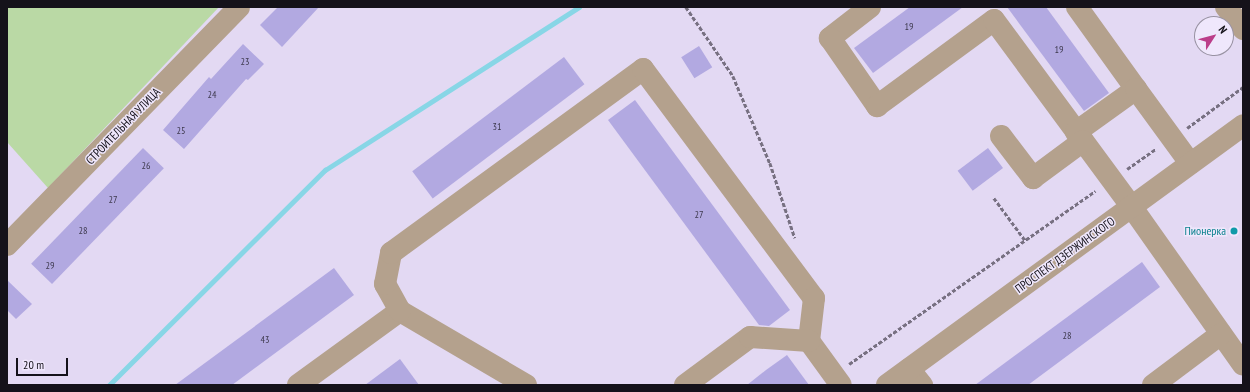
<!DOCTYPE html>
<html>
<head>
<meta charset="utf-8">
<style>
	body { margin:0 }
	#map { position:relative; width:1250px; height:392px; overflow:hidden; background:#e3d9f3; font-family:"PT Sans Narrow",sans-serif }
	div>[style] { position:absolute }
	.green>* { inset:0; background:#bad9a5 }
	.stream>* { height:5px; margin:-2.5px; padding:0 2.5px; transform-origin:2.5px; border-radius:2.5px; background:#88d6e6 }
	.building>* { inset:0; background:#b2a9e1; transform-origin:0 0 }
	.path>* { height:2.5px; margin-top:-1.25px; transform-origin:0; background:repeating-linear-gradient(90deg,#777081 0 4px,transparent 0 6px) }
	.minor>* { height:22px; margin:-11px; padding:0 11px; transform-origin:11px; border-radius:11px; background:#b4a18d }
	.dots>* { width:11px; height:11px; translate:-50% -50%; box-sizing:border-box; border:2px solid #efe7fc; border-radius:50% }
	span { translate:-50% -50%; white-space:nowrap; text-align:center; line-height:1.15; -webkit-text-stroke:3px #efe7fc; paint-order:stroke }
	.number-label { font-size:10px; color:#3c384c }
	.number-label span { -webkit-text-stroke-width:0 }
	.street-label { font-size:12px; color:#15121a }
	.culture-label { font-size:12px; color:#0d838f }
	.right { translate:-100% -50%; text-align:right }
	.frame { position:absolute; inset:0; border:8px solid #15121a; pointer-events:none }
	.north { position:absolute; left:1194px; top:16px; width:40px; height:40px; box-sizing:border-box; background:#efe7fc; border:1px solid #9892a2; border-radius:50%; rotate:54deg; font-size:11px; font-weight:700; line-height:16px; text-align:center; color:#15121a }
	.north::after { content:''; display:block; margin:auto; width:14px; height:18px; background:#bb3d8a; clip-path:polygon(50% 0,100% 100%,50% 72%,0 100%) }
	.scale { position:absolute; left:16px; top:358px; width:52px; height:18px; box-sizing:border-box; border:2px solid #15121a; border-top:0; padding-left:5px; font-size:12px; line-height:14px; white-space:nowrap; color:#15121a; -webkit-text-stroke:3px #efe7fc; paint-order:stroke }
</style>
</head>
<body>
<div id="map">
	<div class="green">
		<div style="clip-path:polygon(7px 7px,219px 7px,48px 188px,7px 142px)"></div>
	</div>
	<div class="stream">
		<div style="left:109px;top:385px;width:305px;rotate:-44.9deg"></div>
		<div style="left:325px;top:170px;width:302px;rotate:-32.7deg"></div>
	</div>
	<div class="building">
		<div style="clip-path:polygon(278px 7px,319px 7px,282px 47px,260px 25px)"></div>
		<div style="clip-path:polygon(910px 7px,963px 7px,873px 73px,854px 48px)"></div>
		<div style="clip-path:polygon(1007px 7px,1046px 7px,1109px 93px,1084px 111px)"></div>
		<div style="clip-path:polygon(243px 44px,264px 64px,248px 80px,246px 79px,184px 149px,163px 130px,209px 77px,211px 79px)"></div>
		<div style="left:699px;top:46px;width:25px;height:21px;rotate:58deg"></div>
		<div style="left:564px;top:57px;width:34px;height:190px;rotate:53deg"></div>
		<div style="clip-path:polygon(635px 100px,790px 310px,769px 326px,759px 325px,608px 120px)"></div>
		<div style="left:143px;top:148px;width:29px;height:161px;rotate:44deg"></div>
		<div style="left:988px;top:148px;width:25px;height:38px;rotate:53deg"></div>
		<div style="clip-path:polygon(1142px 262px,1160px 287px,1028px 385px,975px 385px)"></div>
		<div style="clip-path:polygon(334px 268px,354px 295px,232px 385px,175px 385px)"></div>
		<div style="clip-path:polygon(7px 280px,32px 304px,16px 319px,7px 310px)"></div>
		<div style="clip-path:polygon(787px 355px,809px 385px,747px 385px,766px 370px)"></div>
		<div style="clip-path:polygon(400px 359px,419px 385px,365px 385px)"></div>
	</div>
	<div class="path">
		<div style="left:686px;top:7px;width:83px;rotate:55.7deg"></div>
		<div style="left:733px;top:76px;width:95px;rotate:67deg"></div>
		<div style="left:770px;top:163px;width:79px;rotate:71.6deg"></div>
		<div style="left:1187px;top:128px;width:69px;rotate:-36.2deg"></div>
		<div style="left:1127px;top:169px;width:35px;rotate:-35deg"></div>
		<div style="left:994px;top:198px;width:52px;rotate:53.6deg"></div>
		<div style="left:849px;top:364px;width:301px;rotate:-35.1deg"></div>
	</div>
	<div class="minor">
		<div style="left:870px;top:7px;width:51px;rotate:142.2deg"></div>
		<div style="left:830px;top:38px;width:83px;rotate:55.3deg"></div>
		<div style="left:877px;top:106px;width:145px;rotate:-36.3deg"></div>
		<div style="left:994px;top:20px;width:231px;rotate:53.6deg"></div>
		<div style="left:1131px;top:206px;width:194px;rotate:54.8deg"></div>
		<div style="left:1077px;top:7px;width:101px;rotate:54.3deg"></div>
		<div style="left:1226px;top:7px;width:28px;rotate:52deg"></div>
		<div style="left:1076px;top:132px;width:74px;rotate:-35.6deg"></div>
		<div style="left:1136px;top:89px;width:92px;rotate:53.9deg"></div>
		<div style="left:1001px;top:136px;width:53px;rotate:52.7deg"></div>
		<div style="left:1033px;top:178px;width:62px;rotate:-36.5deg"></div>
		<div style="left:7px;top:245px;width:332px;rotate:-45.7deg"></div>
		<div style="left:909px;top:369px;width:21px;rotate:51deg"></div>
		<div style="left:298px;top:385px;width:126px;rotate:-36deg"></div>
		<div style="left:526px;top:385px;width:146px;rotate:-149.6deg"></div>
		<div style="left:400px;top:311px;width:31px;rotate:-119deg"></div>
		<div style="left:385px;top:284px;width:32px;rotate:-79deg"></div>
		<div style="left:391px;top:253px;width:312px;rotate:-36.1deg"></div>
		<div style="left:643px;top:69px;width:286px;rotate:53.3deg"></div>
		<div style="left:814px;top:298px;width:43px;rotate:96.6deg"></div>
		<div style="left:809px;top:341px;width:54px;rotate:54deg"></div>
		<div style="left:685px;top:385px;width:81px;rotate:-36.4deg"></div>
		<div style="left:750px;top:337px;width:59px;rotate:3.9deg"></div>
		<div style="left:887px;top:385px;width:441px;rotate:-36.1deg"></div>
		<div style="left:1153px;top:385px;width:85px;rotate:-36.9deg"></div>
	</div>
	<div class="dots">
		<div style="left:1234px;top:231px;background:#0f9aa8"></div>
	</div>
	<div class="number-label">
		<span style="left:909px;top:27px">19</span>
		<span style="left:1059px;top:50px">19</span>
		<span style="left:245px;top:62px">23</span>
		<span style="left:212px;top:95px">24</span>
		<span style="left:497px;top:127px">31</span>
		<span style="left:181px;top:131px">25</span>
		<span style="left:146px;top:166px">26</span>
		<span style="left:113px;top:200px">27</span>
		<span style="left:699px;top:215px">27</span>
		<span style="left:83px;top:231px">28</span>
		<span style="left:50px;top:266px">29</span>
		<span style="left:1067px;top:336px">28</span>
		<span style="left:265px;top:340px">43</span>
	</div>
	<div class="street-label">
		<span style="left:123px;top:126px;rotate:-46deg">СТРОИТЕЛЬНАЯ УЛИЦА</span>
		<span style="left:1065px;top:255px;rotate:-36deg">ПРОСПЕКТ ДЗЕРЖИНСКОГО</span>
	</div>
	<div class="culture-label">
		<span class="right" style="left:1226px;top:231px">Пионерка</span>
	</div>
	<div class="frame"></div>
	<div class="north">N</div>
	<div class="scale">20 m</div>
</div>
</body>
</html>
